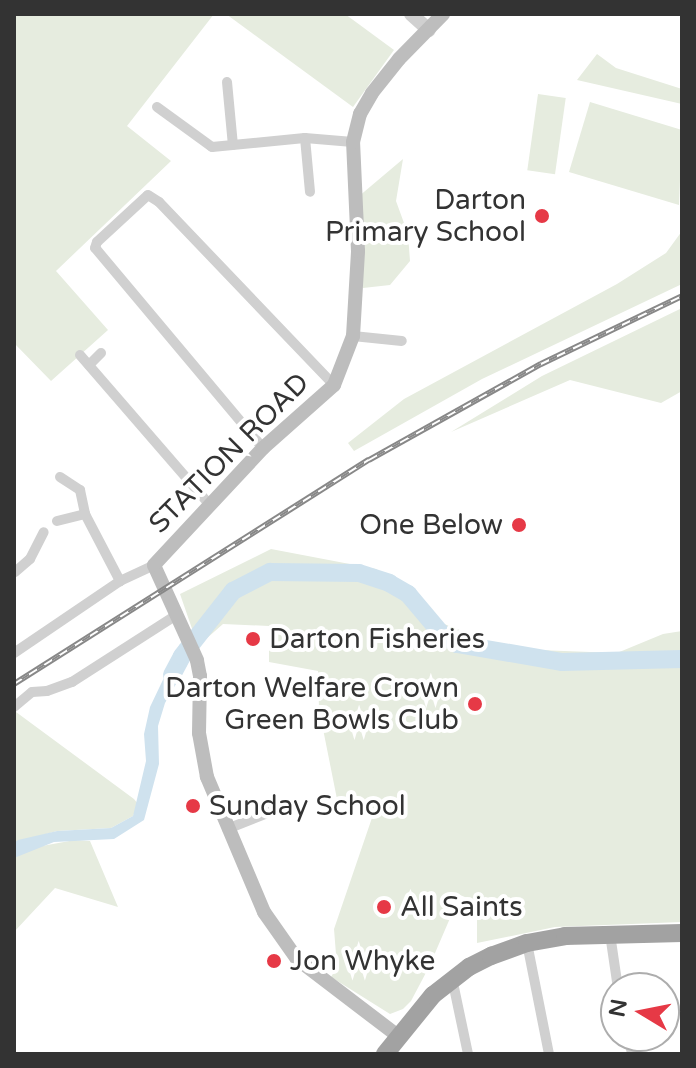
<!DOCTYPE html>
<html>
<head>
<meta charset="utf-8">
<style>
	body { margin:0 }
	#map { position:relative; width:696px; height:1068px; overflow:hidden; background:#fff; font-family:"Varela Round",sans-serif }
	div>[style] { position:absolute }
	.green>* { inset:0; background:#e6ecdf; transform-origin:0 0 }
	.water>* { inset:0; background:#cfe2ee }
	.river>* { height:18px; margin:-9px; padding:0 9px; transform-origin:9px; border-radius:9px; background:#cfe2ee }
	.minor>* { height:10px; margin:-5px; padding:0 5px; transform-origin:5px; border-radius:5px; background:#d0d0d0 }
	.tertiary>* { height:14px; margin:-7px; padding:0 7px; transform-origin:7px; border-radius:7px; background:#d0d0d0 }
	.secondary>* { height:14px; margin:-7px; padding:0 7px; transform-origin:7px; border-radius:7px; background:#bdbdbd }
	.trunk>* { height:18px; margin:-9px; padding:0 9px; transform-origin:9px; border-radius:9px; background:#a2a2a2 }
	.rail>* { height:6px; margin-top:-3px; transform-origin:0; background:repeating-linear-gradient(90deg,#fff 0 9px,#888 0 18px); box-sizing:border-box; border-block:2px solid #888 }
	.dots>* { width:22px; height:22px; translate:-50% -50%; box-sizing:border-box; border:4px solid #fff; border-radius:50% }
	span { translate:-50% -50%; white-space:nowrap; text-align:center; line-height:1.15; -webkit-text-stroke:8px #fff; paint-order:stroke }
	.poi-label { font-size:28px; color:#333 }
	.right { translate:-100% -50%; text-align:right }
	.left { translate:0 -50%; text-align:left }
	.street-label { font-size:28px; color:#333 }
	.frame { position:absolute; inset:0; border:16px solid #333; pointer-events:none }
	.north { position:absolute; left:600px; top:972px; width:80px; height:80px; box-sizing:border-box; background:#fff; border:2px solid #adadad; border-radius:50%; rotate:280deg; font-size:22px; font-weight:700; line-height:32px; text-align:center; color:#333 }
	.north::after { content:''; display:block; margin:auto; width:28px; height:36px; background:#e63946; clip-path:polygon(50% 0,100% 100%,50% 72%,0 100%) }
</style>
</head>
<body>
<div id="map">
	<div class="green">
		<div style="clip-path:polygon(14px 14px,214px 14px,127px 126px,171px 161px,56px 271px,108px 330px,51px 381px,14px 343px)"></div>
		<div style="clip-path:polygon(226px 14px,345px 14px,394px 50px,353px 107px)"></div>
		<div style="clip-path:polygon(597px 54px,616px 68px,682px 89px,682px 104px,577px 80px)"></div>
		<div style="left:538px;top:94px;width:28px;height:77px;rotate:8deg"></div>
		<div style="clip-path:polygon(590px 102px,682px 130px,679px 205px,569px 172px)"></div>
		<div style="clip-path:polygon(403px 159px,396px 201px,408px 234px,410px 261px,390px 285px,363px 288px,358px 197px)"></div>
		<div style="clip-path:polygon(682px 231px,682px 284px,482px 379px,354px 451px,348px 443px,404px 399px,617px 284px,666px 253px)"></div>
		<div style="clip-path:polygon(682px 308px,682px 391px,661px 403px,570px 380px,451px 432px,542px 376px)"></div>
		<div style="clip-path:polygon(271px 549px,376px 569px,403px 585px,439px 622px,488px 641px,538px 650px,617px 653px,663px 634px,682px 631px,682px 922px,555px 927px,477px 943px,477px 902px,460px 895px,429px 967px,411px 1001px,403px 1009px,390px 1014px,331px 977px,337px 967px,334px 929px,375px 809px,337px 799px,319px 709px,318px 671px,269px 662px,269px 626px,223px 624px,198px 646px,180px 594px)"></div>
		<div style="clip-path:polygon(16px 712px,134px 799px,138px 804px,133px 816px,111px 828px,57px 831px,14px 843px)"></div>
		<div style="clip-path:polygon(75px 840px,90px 841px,118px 907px,55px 888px,14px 932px,14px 858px,31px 848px)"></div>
	</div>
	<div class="water">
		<div style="clip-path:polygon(180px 644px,187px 665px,165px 703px,158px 726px,159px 764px,144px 820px,114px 839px,54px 842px,14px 858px,14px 843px,18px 840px,57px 831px,111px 828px,133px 816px,146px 761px,144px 734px,150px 707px)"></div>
	</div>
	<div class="river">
		<div style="left:172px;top:675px;width:21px;rotate:-62deg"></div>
		<div style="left:182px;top:656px;width:83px;rotate:-51.9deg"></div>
		<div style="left:233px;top:591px;width:42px;rotate:-27.2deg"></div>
		<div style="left:270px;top:572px;width:89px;rotate:0.6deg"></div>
		<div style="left:359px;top:573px;width:32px;rotate:18deg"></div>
		<div style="left:389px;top:583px;width:22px;rotate:30deg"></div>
		<div style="left:408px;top:594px;width:50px;rotate:49.9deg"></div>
		<div style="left:440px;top:632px;width:21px;rotate:35deg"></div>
		<div style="left:457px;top:644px;width:107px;rotate:9.7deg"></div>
		<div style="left:562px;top:662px;width:120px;rotate:-1.4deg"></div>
	</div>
	<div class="minor">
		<div style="left:227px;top:82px;width:63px;rotate:84.6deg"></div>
		<div style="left:157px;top:107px;width:68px;rotate:36deg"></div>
		<div style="left:212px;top:147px;width:93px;rotate:-5.5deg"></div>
		<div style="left:305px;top:138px;width:48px;rotate:4.8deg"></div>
		<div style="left:305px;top:138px;width:54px;rotate:84.7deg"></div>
		<div style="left:353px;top:336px;width:49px;rotate:5.8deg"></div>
		<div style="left:80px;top:355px;width:197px;rotate:49.1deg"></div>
		<div style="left:89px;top:365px;width:17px;rotate:-45deg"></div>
		<div style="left:263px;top:448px;width:261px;rotate:-130deg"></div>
		<div style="left:95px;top:248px;width:6px;rotate:-72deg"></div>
		<div style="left:97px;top:242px;width:69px;rotate:-42.7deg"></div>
		<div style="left:148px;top:195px;width:13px;rotate:32deg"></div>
		<div style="left:159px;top:202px;width:253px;rotate:46.3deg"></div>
		<div style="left:60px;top:477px;width:24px;rotate:33deg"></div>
		<div style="left:80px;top:490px;width:25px;rotate:78deg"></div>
		<div style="left:85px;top:514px;width:76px;rotate:62.4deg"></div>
		<div style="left:57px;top:521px;width:29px;rotate:-14deg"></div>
		<div style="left:15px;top:572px;width:20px;rotate:-41deg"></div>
		<div style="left:30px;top:559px;width:30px;rotate:-63deg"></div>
		<div style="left:14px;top:653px;width:128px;rotate:-34.2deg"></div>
		<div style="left:120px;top:581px;width:38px;rotate:-25deg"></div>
		<div style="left:14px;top:707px;width:23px;rotate:-40deg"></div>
		<div style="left:32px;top:692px;width:15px;rotate:-4deg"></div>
		<div style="left:47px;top:691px;width:27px;rotate:-20deg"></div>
		<div style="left:72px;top:682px;width:126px;rotate:-32.7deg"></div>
		<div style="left:227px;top:829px;width:57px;rotate:-21.6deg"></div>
		<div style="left:610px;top:934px;width:55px;rotate:81.6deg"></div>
		<div style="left:527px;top:943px;width:113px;rotate:78.8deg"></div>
		<div style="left:452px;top:978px;width:78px;rotate:78.1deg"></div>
		<div style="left:628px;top:1036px;width:18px;rotate:77deg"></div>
	</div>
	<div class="tertiary">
		<div style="left:411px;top:14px;width:24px;rotate:42deg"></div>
	</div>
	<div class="secondary">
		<div style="left:398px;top:1036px;width:127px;rotate:-142.7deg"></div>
		<div style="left:297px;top:959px;width:57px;rotate:-125.1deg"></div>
		<div style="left:264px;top:912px;width:147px;rotate:-112.9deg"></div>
		<div style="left:207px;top:777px;width:45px;rotate:-100.3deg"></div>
		<div style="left:199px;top:733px;width:57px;rotate:-89deg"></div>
		<div style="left:200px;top:676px;width:16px;rotate:-101deg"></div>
		<div style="left:197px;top:660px;width:104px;rotate:-114.4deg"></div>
		<div style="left:154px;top:565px;width:160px;rotate:-47deg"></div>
		<div style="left:263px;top:448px;width:95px;rotate:-41.6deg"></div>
		<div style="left:334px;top:385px;width:53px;rotate:-68.8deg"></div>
		<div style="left:353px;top:336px;width:85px;rotate:-86.6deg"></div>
		<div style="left:358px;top:251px;width:109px;rotate:-92.6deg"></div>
		<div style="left:353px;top:142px;width:29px;rotate:-76deg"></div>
		<div style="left:360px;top:114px;width:24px;rotate:-60deg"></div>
		<div style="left:372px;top:93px;width:43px;rotate:-51.5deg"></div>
		<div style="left:399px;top:59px;width:63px;rotate:-45.6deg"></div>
	</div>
	<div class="trunk">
		<div style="left:385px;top:1054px;width:76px;rotate:-50.9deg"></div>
		<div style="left:433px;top:995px;width:46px;rotate:-37.9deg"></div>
		<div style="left:469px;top:967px;width:25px;rotate:-27deg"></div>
		<div style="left:491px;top:956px;width:38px;rotate:-20deg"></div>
		<div style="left:527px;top:943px;width:39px;rotate:-10deg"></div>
		<div style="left:565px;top:936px;width:117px;rotate:-1.5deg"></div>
	</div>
	<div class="rail">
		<div style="left:14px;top:684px;width:420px;rotate:-32.3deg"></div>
		<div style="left:369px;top:460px;width:197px;rotate:-29.2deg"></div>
		<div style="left:541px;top:364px;width:157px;rotate:-25.7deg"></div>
	</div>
	<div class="dots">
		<div style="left:542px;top:216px;background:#e63946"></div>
		<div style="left:519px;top:525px;background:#e63946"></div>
		<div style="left:253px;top:639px;background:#e63946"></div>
		<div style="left:475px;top:704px;background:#e63946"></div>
		<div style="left:193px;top:806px;background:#e63946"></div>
		<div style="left:384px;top:907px;background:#e63946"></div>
		<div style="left:274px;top:961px;background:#e63946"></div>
	</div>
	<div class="poi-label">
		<span class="right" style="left:526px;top:216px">Darton<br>Primary School</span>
		<span class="right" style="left:503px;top:525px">One Below</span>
		<span class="left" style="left:269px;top:639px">Darton Fisheries</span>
		<span class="right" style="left:459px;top:704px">Darton Welfare Crown<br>Green Bowls Club</span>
		<span class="left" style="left:209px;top:806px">Sunday School</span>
		<span class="left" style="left:400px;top:907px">All Saints</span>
		<span class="left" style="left:290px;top:961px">Jon Whyke</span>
	</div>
	<div class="street-label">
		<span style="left:229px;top:453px;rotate:-45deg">STATION ROAD</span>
	</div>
	<div class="frame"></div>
	<div class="north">N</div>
</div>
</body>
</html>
